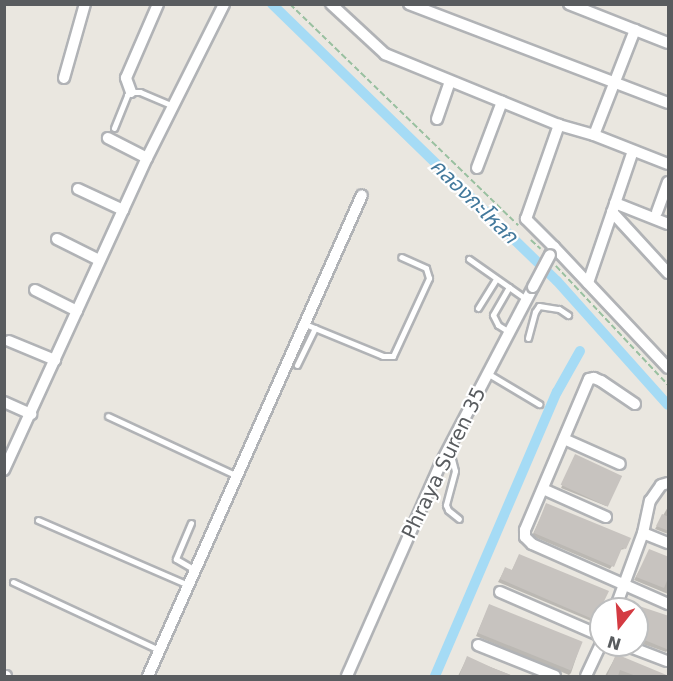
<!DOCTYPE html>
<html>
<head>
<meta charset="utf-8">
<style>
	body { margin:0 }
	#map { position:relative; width:673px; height:681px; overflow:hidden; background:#eae7e0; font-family:"DejaVu Sans","Noto Sans Thai",sans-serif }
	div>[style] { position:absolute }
	.shadow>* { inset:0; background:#0003 }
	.canal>* { height:10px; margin:-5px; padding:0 5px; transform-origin:5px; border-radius:5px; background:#a5dbf5 }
	.building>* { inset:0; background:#c7c3bf; transform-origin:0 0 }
	.path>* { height:1.5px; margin-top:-0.75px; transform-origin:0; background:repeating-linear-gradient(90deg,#99c0a0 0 6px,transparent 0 9px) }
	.roads { filter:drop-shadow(2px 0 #b1b3b6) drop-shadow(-2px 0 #b1b3b6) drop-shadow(0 2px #b1b3b6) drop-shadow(0 -2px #b1b3b6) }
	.service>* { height:5px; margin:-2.5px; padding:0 2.5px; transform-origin:2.5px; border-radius:2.5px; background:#fff }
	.minor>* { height:10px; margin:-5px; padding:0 5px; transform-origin:5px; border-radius:5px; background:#fff }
	.bridges { filter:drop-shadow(2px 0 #b1b3b6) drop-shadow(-2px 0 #b1b3b6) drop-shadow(0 2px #b1b3b6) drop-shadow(0 -2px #b1b3b6) }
	.minor-bridge>* { height:10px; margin:-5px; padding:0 5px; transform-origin:5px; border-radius:5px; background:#fff }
	span { translate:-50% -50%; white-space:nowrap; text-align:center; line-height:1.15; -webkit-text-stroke:4.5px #fff; paint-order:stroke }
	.street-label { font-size:20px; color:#595c5f }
	.water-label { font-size:21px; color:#43799c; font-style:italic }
	.frame { position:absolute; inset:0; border:6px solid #595c5f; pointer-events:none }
	.north { position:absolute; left:589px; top:597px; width:60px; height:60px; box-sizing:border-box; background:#fff; border:2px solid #bdbebf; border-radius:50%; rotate:197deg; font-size:16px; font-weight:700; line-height:24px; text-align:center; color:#595c5f }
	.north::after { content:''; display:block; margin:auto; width:21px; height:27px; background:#d43b42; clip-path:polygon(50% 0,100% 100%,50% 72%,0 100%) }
</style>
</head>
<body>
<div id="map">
	<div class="shadow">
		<div style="clip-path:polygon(576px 456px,609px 503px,606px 506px,561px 488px)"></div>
		<div style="clip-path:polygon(547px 504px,625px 549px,619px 550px,612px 566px,610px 569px,532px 536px)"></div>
		<div style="clip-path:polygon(668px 507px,668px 534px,655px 529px)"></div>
		<div style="clip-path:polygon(650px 551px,668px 559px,668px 594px,634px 580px)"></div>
		<div style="clip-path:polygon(519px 556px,594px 619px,591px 621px,498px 582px,505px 569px,511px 572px)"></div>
		<div style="clip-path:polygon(489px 606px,581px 643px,571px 673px,569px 675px,476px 636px)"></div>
		<div style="clip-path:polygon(640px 607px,668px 618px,668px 650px,666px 652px,637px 642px,637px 610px)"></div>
		<div style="clip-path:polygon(616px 656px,657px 673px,656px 676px,605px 676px)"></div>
		<div style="clip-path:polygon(467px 658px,513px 676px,458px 676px)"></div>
	</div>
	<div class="canal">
		<div style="left:272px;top:4px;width:397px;rotate:44.2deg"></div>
		<div style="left:557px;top:281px;width:166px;rotate:48.2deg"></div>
		<div style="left:435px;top:676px;width:309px;rotate:-66.8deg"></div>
		<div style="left:557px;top:392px;width:47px;rotate:-60.7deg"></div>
	</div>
	<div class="building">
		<div style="left:575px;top:454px;width:52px;height:34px;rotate:25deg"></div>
		<div style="clip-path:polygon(546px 503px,631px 538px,626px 549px,622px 548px,614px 567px,534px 533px)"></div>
		<div style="clip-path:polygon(662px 514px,669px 517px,669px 531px,656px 526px)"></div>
		<div style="clip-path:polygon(649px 549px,669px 557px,669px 576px,664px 588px,636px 577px)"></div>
		<div style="clip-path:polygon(519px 554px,609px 591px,595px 620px,500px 579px,505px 567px,512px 570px)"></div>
		<div style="left:489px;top:604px;width:101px;height:31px;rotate:22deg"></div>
		<div style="clip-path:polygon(639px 606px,669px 616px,669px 650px,637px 637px)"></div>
		<div style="clip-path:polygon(616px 654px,669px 676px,636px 676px,620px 670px,618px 676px,607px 676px)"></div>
		<div style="clip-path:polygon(467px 656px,493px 668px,513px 676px,459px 676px)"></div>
	</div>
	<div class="path">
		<div style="left:290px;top:4px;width:318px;rotate:44.1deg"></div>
		<div style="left:531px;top:240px;width:13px;rotate:42deg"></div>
		<div style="left:556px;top:266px;width:163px;rotate:46.7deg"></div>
	</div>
	<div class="roads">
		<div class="service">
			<div style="left:114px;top:128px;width:35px;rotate:-68deg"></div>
			<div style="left:127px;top:95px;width:5px;rotate:-37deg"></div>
			<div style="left:131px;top:92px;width:9px"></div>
			<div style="left:140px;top:92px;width:36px;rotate:23deg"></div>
			<div style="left:469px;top:259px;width:70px;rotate:35.1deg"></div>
			<div style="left:509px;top:287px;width:32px;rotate:120deg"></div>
			<div style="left:493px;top:315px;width:11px;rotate:63deg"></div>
			<div style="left:498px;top:325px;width:13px;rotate:32deg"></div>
			<div style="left:478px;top:308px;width:34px;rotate:-58deg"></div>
			<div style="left:305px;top:324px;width:84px;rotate:22.3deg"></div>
			<div style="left:383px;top:356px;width:10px"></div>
			<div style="left:393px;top:356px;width:86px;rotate:-65.2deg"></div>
			<div style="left:429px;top:278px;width:10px;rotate:-107deg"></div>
			<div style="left:426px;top:268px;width:27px;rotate:-156deg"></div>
			<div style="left:528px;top:338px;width:27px;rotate:-75deg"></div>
			<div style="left:535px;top:312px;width:7px;rotate:-56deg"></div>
			<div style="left:539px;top:306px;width:20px;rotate:9deg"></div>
			<div style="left:559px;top:309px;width:11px;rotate:34deg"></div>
			<div style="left:297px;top:365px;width:41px;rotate:-64.1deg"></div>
			<div style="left:487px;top:373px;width:61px;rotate:30.8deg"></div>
			<div style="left:108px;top:416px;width:140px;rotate:24.9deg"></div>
			<div style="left:446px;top:452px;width:9px;rotate:49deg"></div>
			<div style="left:452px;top:459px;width:12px;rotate:76deg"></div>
			<div style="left:455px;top:471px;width:35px;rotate:105deg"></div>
			<div style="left:446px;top:505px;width:5px;rotate:68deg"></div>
			<div style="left:448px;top:510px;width:14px;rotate:39deg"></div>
			<div style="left:38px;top:520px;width:163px;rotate:23.4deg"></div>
			<div style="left:191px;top:523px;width:39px;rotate:113deg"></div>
			<div style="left:176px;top:559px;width:22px;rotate:30deg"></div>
			<div style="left:13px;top:582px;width:161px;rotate:25deg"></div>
		</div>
		<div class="minor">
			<div style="left:331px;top:4px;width:74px;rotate:42.8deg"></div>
			<div style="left:385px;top:54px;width:188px;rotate:22.2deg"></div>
			<div style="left:559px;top:125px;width:36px;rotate:16deg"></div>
			<div style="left:594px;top:135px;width:79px;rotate:21.4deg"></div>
			<div style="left:409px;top:4px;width:277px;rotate:20.9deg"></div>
			<div style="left:569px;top:4px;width:106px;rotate:21.5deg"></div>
			<div style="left:64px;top:78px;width:77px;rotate:-74.2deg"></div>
			<div style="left:131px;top:92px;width:15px;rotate:-110deg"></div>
			<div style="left:126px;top:78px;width:81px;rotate:-66.6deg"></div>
			<div style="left:437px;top:119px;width:39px;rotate:-71deg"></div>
			<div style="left:594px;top:135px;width:113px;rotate:-68.7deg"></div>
			<div style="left:147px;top:158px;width:172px;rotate:-63.4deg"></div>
			<div style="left:477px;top:168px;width:71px;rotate:-69.3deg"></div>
			<div style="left:78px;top:189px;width:50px;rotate:25deg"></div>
			<div style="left:615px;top:203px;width:57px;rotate:21.6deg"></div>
			<div style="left:612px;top:212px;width:83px;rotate:47.4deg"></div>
			<div style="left:657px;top:212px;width:32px;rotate:-70deg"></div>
			<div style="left:57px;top:239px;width:47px;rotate:26.6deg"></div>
			<div style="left:554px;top:247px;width:40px;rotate:-135deg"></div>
			<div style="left:526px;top:219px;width:100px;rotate:-70.7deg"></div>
			<div style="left:550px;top:255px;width:9px;rotate:-63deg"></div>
			<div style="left:554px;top:247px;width:166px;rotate:46.7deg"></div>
			<div style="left:588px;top:283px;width:139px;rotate:-71.2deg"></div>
			<div style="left:35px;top:290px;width:47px;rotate:26.6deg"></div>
			<div style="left:9px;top:341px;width:50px;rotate:22.4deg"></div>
			<div style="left:4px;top:402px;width:30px;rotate:24deg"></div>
			<div style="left:635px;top:404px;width:41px;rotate:-145.9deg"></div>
			<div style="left:601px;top:381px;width:8px;rotate:-157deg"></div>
			<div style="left:594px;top:378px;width:5px;rotate:169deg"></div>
			<div style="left:589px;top:379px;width:164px;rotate:113deg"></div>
			<div style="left:525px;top:530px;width:7px;rotate:90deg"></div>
			<div style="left:525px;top:537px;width:10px;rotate:45deg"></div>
			<div style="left:532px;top:544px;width:149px;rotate:23.8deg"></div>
			<div style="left:564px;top:439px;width:61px;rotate:24.1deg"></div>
			<div style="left:4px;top:470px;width:343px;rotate:-65.4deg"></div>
			<div style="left:147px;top:158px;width:44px;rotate:-152.9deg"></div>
			<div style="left:543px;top:489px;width:69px;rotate:24deg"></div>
			<div style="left:643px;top:533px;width:27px;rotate:22deg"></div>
			<div style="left:500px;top:592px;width:110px;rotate:23.5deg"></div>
			<div style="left:615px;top:609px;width:81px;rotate:-69.8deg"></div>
			<div style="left:643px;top:533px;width:33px;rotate:-78deg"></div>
			<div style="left:650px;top:501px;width:19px;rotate:-55deg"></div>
			<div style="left:661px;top:485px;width:7px;rotate:-16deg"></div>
			<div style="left:478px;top:645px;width:83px;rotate:21.9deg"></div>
			<div style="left:625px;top:645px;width:45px;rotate:20.9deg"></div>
			<div style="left:4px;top:676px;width:2px"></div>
			<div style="left:148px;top:676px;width:526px;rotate:-66.02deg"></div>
			<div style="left:347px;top:676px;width:231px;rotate:-66.2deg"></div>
			<div style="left:440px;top:465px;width:201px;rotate:-62.4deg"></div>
			<div style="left:586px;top:676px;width:35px;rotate:-65deg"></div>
		</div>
	</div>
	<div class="bridges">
		<div class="minor-bridge">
			<div style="left:533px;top:287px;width:36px;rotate:-62deg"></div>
		</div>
	</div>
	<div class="street-label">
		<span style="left:444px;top:463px;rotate:-64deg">Phraya Suren 35</span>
	</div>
	<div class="water-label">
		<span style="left:474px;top:201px;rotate:44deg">คลองกะโหลก</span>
	</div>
	<div class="frame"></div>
	<div class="north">N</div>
</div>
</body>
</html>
